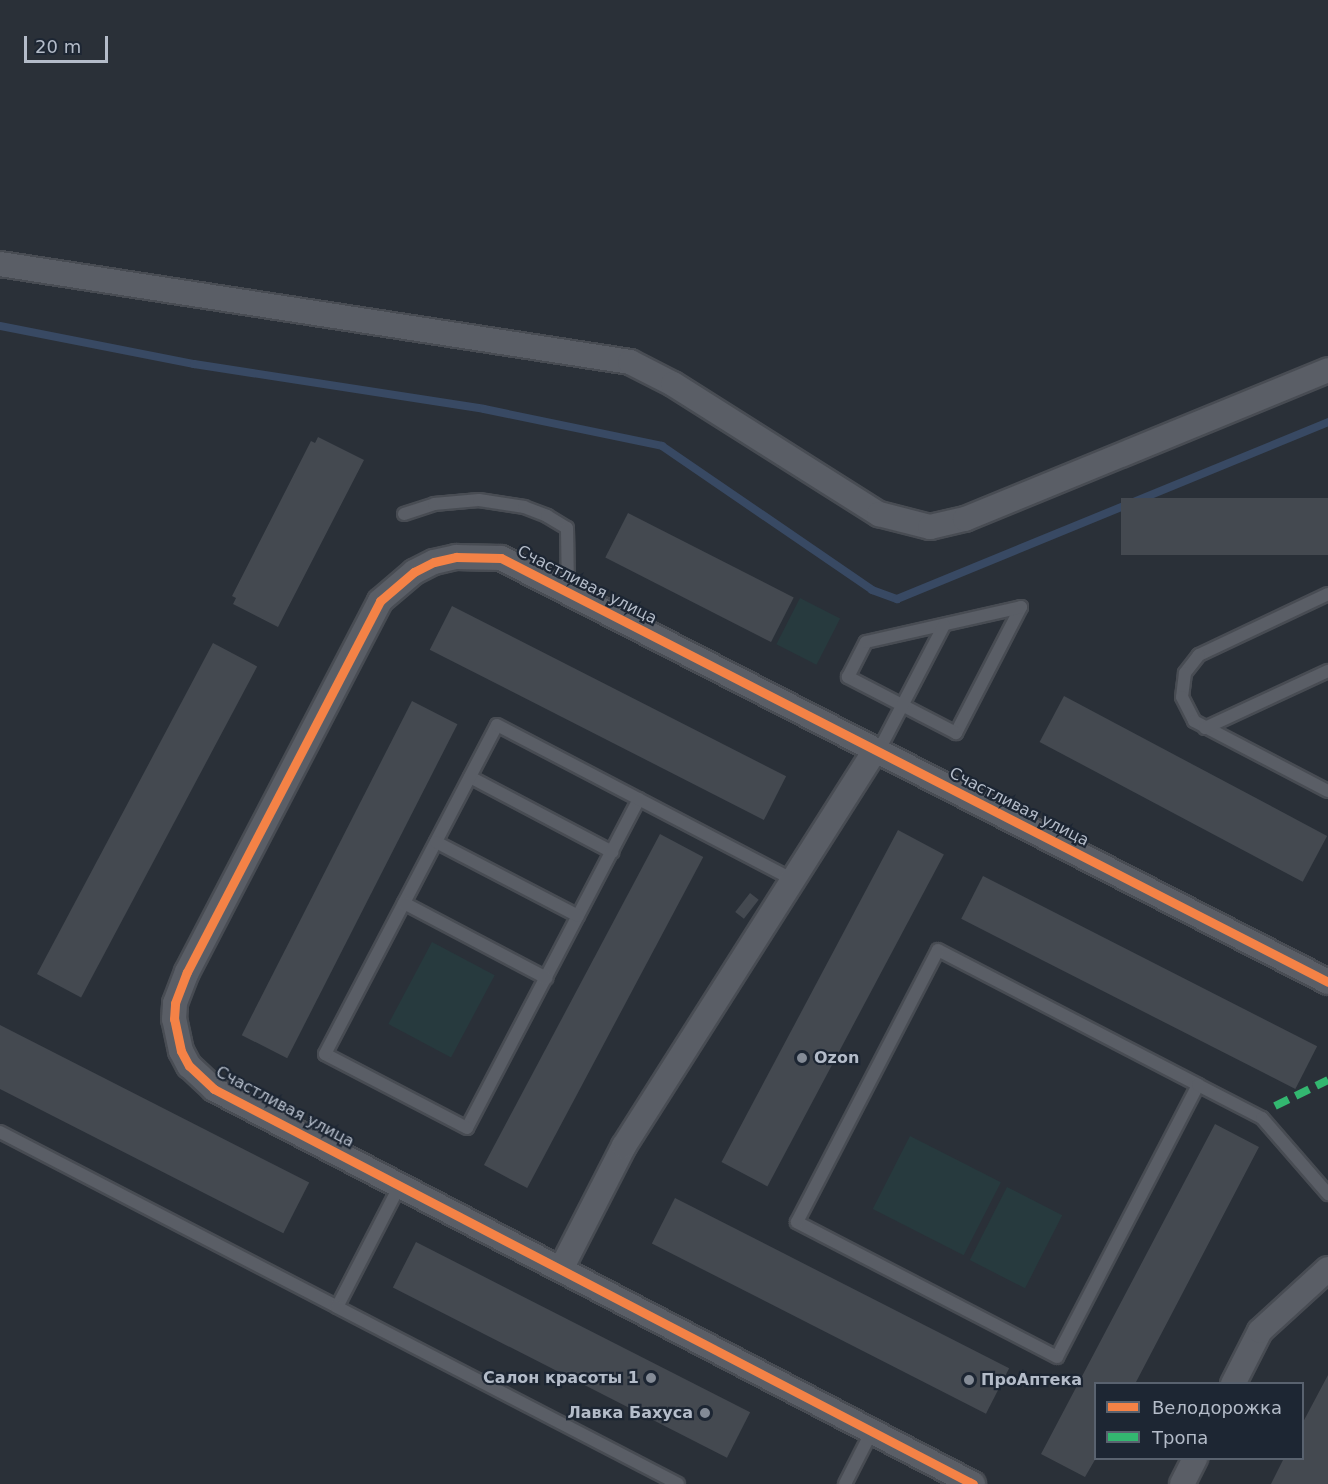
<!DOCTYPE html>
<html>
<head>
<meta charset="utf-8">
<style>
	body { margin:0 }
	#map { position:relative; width:1328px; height:1484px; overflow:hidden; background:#2a3038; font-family:"DejaVu Sans",sans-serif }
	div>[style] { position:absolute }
	.green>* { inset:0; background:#273a3e; transform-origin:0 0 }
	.stream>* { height:8px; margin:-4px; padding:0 4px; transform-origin:4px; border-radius:4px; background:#384963 }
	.building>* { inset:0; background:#444950; transform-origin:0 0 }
	.roads { filter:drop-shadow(2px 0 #484c53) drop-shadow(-2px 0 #484c53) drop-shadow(0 2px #484c53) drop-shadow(0 -2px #484c53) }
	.service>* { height:12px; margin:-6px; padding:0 6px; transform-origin:6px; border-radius:6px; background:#5a5e66 }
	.minor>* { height:24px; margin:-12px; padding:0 12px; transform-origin:12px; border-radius:12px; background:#5a5e66 }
	.quiet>* { height:8px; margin-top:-4px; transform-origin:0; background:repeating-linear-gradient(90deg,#33b770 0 15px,transparent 0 23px) }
	.cycleway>* { height:9px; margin:-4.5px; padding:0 4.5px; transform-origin:4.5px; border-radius:4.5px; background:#f48246 }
	.dots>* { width:16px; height:16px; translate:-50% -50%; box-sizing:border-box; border:3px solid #1d2633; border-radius:50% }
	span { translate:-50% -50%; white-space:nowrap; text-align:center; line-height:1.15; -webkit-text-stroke:4.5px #1d2633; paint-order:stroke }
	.street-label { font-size:16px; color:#b4bcc9 }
	.poi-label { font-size:16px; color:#b4bcc9; font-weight:700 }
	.left { translate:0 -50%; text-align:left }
	.right { translate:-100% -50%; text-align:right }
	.legend { position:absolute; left:1094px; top:1382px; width:210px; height:78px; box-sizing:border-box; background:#1d2633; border:2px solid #59626f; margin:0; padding:8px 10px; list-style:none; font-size:18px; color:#b4bcc9 }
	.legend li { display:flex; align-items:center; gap:12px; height:30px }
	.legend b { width:30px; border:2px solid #59626f }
	.scale { position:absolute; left:24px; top:36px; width:84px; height:27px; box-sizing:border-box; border:3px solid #b4bcc9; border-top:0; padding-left:8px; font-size:18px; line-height:21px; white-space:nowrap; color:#b4bcc9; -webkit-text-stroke:4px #1d2633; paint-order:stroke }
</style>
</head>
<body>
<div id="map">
	<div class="green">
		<div style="left:800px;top:598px;width:45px;height:52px;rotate:27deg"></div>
		<div style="left:432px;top:942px;width:71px;height:93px;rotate:28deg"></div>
		<div style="left:910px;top:1136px;width:102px;height:82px;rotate:27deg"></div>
		<div style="left:1007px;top:1187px;width:62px;height:82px;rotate:27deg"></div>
	</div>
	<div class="stream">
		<div style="left:0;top:326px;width:198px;rotate:11.1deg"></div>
		<div style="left:194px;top:364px;width:293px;rotate:8.8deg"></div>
		<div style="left:484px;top:409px;width:182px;rotate:11.7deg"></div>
		<div style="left:662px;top:446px;width:255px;rotate:34.4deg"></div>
		<div style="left:872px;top:590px;width:27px;rotate:20deg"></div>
		<div style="left:897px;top:599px;width:466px;rotate:-22.3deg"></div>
	</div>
	<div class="building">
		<div style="clip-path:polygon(318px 437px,364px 460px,278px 627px,233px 604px,236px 598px,232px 596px,311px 441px,315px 443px)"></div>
		<div style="left:1328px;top:498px;width:57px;height:207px;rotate:90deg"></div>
		<div style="left:628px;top:513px;width:186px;height:50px;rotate:27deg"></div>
		<div style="left:452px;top:606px;width:375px;height:49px;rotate:27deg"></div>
		<div style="left:213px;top:643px;width:50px;height:375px;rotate:28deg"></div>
		<div style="left:1064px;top:696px;width:298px;height:52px;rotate:28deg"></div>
		<div style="left:412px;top:701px;width:51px;height:375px;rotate:27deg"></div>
		<div style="left:898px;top:830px;width:52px;height:376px;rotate:28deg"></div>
		<div style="left:660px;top:834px;width:49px;height:375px;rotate:28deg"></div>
		<div style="left:983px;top:876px;width:375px;height:48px;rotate:27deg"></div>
		<div style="left:750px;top:893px;width:11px;height:24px;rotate:38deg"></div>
		<div style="left:0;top:1025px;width:347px;height:57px;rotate:27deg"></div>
		<div style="clip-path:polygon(1215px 1124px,1259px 1147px,1135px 1384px,1096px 1384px,1096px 1458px,1085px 1477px,1041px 1454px)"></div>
		<div style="left:675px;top:1198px;width:375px;height:51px;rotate:27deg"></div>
		<div style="left:416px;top:1242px;width:375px;height:51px;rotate:27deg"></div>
		<div style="clip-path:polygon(1328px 1375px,1328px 1484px,1271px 1484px,1284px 1458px,1302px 1458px,1302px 1424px)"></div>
	</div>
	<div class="roads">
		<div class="service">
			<div style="left:404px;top:514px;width:32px;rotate:-18deg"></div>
			<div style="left:434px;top:504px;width:45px;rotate:-5.1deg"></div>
			<div style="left:479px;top:500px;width:46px;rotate:8.8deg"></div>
			<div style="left:524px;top:507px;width:25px;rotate:21deg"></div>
			<div style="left:547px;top:516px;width:23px;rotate:31deg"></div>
			<div style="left:567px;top:528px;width:64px;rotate:89.1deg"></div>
			<div style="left:1328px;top:594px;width:143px;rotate:154.7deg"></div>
			<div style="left:1199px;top:655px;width:23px;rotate:128deg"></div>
			<div style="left:1185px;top:673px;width:24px;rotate:97deg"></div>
			<div style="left:1182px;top:697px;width:27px;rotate:63deg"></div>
			<div style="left:1194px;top:721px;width:151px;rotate:27.6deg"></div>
			<div style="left:1021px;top:607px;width:142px;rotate:117.3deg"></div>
			<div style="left:956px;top:733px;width:122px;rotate:-152.6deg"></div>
			<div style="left:848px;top:677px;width:39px;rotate:-63deg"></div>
			<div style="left:866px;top:642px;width:159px;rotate:-12.7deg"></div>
			<div style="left:1205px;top:728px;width:136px;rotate:-24.9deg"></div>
			<div style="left:878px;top:752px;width:143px;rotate:-62.5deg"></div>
			<div style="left:470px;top:777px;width:161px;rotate:27.8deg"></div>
			<div style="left:639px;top:799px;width:371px;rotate:117.6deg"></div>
			<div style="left:467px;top:1128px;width:160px;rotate:-152.5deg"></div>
			<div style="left:325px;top:1054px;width:371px;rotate:-62.4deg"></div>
			<div style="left:497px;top:725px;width:334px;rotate:27.6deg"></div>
			<div style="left:436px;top:842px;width:160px;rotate:27.5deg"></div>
			<div style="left:404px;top:903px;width:161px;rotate:27.8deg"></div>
			<div style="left:938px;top:950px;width:293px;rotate:27.4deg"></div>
			<div style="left:1198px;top:1085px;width:306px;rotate:117.4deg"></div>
			<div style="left:1057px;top:1357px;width:293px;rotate:-152.6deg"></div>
			<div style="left:797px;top:1222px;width:306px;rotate:-62.6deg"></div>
			<div style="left:1198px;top:1085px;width:72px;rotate:27.3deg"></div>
			<div style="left:1262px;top:1118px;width:101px;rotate:49deg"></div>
			<div style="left:0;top:1132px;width:380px;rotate:27.4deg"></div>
			<div style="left:400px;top:1185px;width:137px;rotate:117.3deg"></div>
			<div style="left:337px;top:1307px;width:384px;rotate:27.4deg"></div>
			<div style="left:845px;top:1484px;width:59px;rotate:-63deg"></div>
		</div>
		<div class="minor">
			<div style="left:0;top:264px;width:638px;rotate:8.84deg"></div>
			<div style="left:630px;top:362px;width:48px;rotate:27.1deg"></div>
			<div style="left:673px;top:384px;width:244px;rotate:32.3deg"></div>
			<div style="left:879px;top:514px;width:53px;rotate:14.3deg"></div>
			<div style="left:930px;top:527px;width:36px;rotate:-13deg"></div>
			<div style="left:965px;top:519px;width:392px;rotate:-22.3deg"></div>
			<div style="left:561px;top:1269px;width:138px;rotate:-62.9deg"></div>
			<div style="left:624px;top:1146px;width:469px;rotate:-57.6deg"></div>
			<div style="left:1233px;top:1384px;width:59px;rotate:-63deg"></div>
			<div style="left:1260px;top:1331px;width:92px;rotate:-42.4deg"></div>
			<div style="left:973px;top:1484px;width:856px;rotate:-152.51deg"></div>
			<div style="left:214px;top:1089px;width:34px;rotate:-137deg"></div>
			<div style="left:189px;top:1066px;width:17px;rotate:-118deg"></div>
			<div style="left:181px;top:1051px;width:33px;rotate:-102deg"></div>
			<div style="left:174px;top:1019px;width:16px;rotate:-86deg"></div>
			<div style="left:175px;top:1003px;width:33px;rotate:-69deg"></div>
			<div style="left:187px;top:972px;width:418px;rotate:-62.5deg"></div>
			<div style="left:380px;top:601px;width:45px;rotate:-40.5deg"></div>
			<div style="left:414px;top:572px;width:22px;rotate:-27deg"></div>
			<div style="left:434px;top:562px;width:23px;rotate:-13deg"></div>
			<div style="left:456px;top:557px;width:45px;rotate:1.3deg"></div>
			<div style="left:501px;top:558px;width:929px;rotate:27.14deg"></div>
			<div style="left:1182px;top:1484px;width:29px;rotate:-63deg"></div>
		</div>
	</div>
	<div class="quiet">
		<div style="left:1275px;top:1106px;width:59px;rotate:-26.1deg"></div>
	</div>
	<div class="cycleway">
		<div style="left:973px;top:1484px;width:856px;rotate:-152.51deg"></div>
		<div style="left:214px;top:1089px;width:34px;rotate:-137deg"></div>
		<div style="left:189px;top:1066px;width:17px;rotate:-118deg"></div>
		<div style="left:181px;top:1051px;width:33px;rotate:-102deg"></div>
		<div style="left:174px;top:1019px;width:16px;rotate:-86deg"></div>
		<div style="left:175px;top:1003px;width:33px;rotate:-69deg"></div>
		<div style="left:187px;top:972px;width:418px;rotate:-62.5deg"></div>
		<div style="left:380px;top:601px;width:45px;rotate:-40.5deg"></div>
		<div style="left:414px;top:572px;width:22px;rotate:-27deg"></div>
		<div style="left:434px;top:562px;width:23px;rotate:-13deg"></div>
		<div style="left:456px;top:557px;width:45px;rotate:1.3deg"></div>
		<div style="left:501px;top:558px;width:929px;rotate:27.14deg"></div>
	</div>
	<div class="dots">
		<div style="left:802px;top:1058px;background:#848b96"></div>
		<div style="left:651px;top:1378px;background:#848b96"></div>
		<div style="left:969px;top:1380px;background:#848b96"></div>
		<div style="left:705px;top:1413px;background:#848b96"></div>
	</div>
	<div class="street-label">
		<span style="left:587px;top:585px;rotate:27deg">Счастливая улица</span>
		<span style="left:1019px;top:807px;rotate:27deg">Счастливая улица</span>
		<span style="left:285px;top:1107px;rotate:28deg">Счастливая улица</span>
	</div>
	<div class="poi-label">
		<span class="left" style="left:814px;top:1058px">Ozon</span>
		<span class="right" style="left:639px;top:1378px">Салон красоты 1</span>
		<span class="left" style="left:981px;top:1380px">ПроАптека</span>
		<span class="right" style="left:693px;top:1413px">Лавка Бахуса</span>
	</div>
	<ul class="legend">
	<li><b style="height:8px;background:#f48246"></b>Велодорожка</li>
	<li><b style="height:8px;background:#33b770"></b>Тропа</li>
	</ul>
	<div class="scale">20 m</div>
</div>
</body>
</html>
